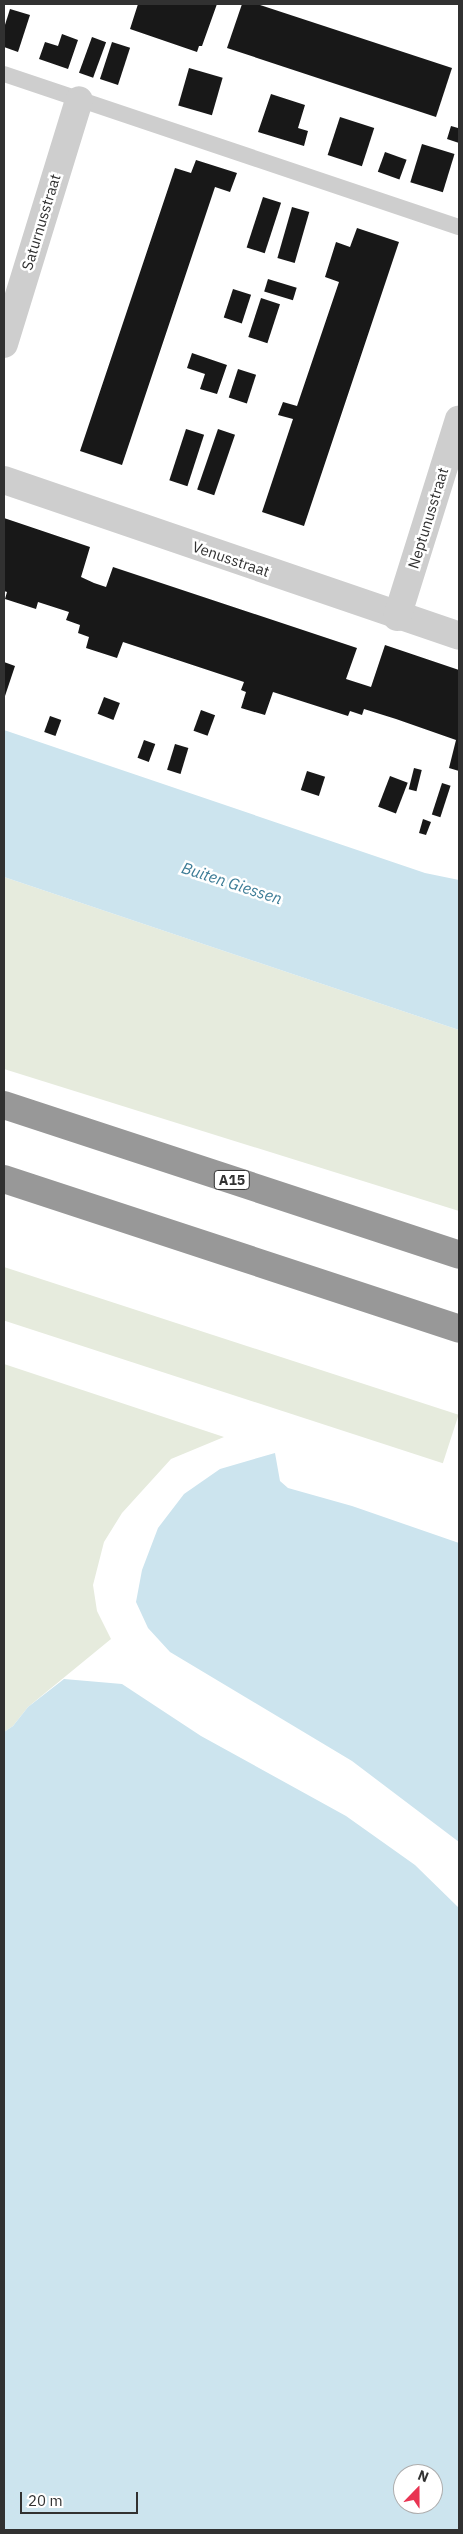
<!DOCTYPE html>
<html>
<head>
<meta charset="utf-8">
<style>
	body { margin:0 }
	#map { position:relative; width:463px; height:2534px; overflow:hidden; background:#fff; font-family:"IBM Plex Sans",sans-serif }
	div>[style] { position:absolute }
	.green>* { inset:0; background:#e6ebdd; transform-origin:0 0 }
	.water>* { inset:0; background:#cce4ee }
	.building>* { inset:0; background:#181818; transform-origin:0 0 }
	.service>* { height:16px; margin:-8px; padding:0 8px; transform-origin:8px; border-radius:8px; background:#cecece }
	.minor>* { height:28px; margin:-14px; padding:0 14px; transform-origin:14px; border-radius:14px; background:#cecece }
	.motorway>* { height:28px; margin:-14px; padding:0 14px; transform-origin:14px; border-radius:14px; background:#989898 }
	span { translate:-50% -50%; white-space:nowrap; text-align:center; line-height:1.15; -webkit-text-stroke:5px #fff; paint-order:stroke }
	.shield-label span { padding:1px 4px; background:#fff; border:1px solid; border-radius:4px; -webkit-text-stroke-width:0 }
	.shield-label { font-size:14px; color:#313131; font-weight:700 }
	.street-label { font-size:15px; color:#313131 }
	.water-label { font-size:16px; color:#3d7c96; font-style:italic }
	.frame { position:absolute; inset:0; border:5px solid #313131; pointer-events:none }
	.north { position:absolute; left:393px; top:2464px; width:50px; height:50px; box-sizing:border-box; background:#fff; border:1px solid #adadad; border-radius:50%; rotate:22deg; font-size:14px; font-weight:700; line-height:20px; text-align:center; color:#313131 }
	.north::after { content:''; display:block; margin:auto; width:18px; height:22px; background:#e83452; clip-path:polygon(50% 0,100% 100%,50% 72%,0 100%) }
	.scale { position:absolute; left:20px; top:2492px; width:118px; height:22px; box-sizing:border-box; border:2px solid #313131; border-top:0; padding-left:6px; font-size:15px; line-height:18px; white-space:nowrap; color:#313131; -webkit-text-stroke:4px #fff; paint-order:stroke }
</style>
</head>
<body>
<div id="map">
	<div class="green">
		<div style="clip-path:polygon(4px 877px,459px 1030px,459px 1211px,4px 1069px)"></div>
		<div style="left:4px;top:1267px;width:478px;height:51px;rotate:18deg"></div>
		<div style="clip-path:polygon(4px 1364px,224px 1437px,171px 1459px,122px 1513px,104px 1542px,93px 1585px,97px 1611px,111px 1639px,28px 1707px,13px 1726px,4px 1732px)"></div>
	</div>
	<div class="water">
		<div style="clip-path:polygon(4px 730px,425px 873px,459px 880px,459px 1030px,4px 877px)"></div>
		<div style="clip-path:polygon(275px 1453px,280px 1481px,288px 1488px,352px 1506px,459px 1543px,459px 1842px,352px 1761px,170px 1652px,148px 1628px,136px 1602px,142px 1570px,158px 1528px,184px 1494px,220px 1469px)"></div>
		<div style="clip-path:polygon(evenodd,64px 1679px,122px 1684px,201px 1736px,346px 1816px,415px 1865px,459px 1908px,459px 2530px,4px 2530px,4px 1732px,13px 1726px,28px 1707px,64px 1679px,403px 2474px,433px 2474px,433px 2504px,403px 2504px,403px 2474px)"></div>
	</div>
	<div class="building">
		<div style="clip-path:polygon(138px 4px,217px 4px,202px 46px,199px 46px,197px 52px,130px 29px)"></div>
		<div style="clip-path:polygon(242px 4px,257px 4px,452px 68px,436px 117px,227px 48px)"></div>
		<div style="clip-path:polygon(10px 9px,30px 15px,18px 52px,4px 47px,4px 28px)"></div>
		<div style="clip-path:polygon(62px 34px,78px 40px,68px 69px,39px 59px,45px 42px,58px 46px)"></div>
		<div style="left:92px;top:37px;width:15px;height:38px;rotate:20deg"></div>
		<div style="left:112px;top:42px;width:19px;height:39px;rotate:18deg"></div>
		<div style="left:189px;top:68px;width:35px;height:39px;rotate:16deg"></div>
		<div style="clip-path:polygon(271px 94px,305px 105px,298px 128px,308px 131px,304px 146px,258px 132px)"></div>
		<div style="left:340px;top:117px;width:36px;height:40px;rotate:18deg"></div>
		<div style="clip-path:polygon(459px 125px,459px 143px,447px 139px,451px 126px,458px 128px)"></div>
		<div style="left:422px;top:144px;width:34px;height:40px;rotate:17deg"></div>
		<div style="left:385px;top:152px;width:23px;height:21px;rotate:20deg"></div>
		<div style="clip-path:polygon(196px 160px,237px 173px,230px 192px,215px 187px,122px 465px,80px 451px,175px 168px,191px 173px)"></div>
		<div style="left:263px;top:197px;width:19px;height:53px;rotate:18deg"></div>
		<div style="left:292px;top:207px;width:18px;height:53px;rotate:16deg"></div>
		<div style="clip-path:polygon(357px 228px,399px 242px,304px 526px,262px 512px,293px 419px,278px 415px,283px 402px,297px 406px,339px 282px,325px 277px,336px 242px,350px 247px)"></div>
		<div style="left:268px;top:279px;width:30px;height:13px;rotate:17deg"></div>
		<div style="left:233px;top:289px;width:19px;height:30px;rotate:18deg"></div>
		<div style="left:261px;top:298px;width:20px;height:41px;rotate:18deg"></div>
		<div style="clip-path:polygon(192px 353px,227px 365px,217px 394px,200px 389px,205px 374px,187px 368px)"></div>
		<div style="left:238px;top:369px;width:19px;height:30px;rotate:18deg"></div>
		<div style="left:186px;top:429px;width:19px;height:54px;rotate:18deg"></div>
		<div style="left:218px;top:429px;width:18px;height:64px;rotate:19deg"></div>
		<div style="clip-path:polygon(4px 518px,90px 547px,81px 577px,94px 583px,106px 587px,113px 567px,357px 648px,346px 679px,371px 687px,385px 645px,459px 670px,459px 771px,449px 768px,456px 740px,396px 719px,364px 709px,362px 715px,350px 711px,348px 716px,273px 692px,265px 715px,241px 708px,246px 692px,241px 690px,244px 682px,123px 642px,117px 658px,86px 648px,89px 637px,78px 633px,80px 625px,66px 620px,69px 612px,38px 602px,36px 609px,5px 599px,7px 592px,4px 591px)"></div>
		<div style="clip-path:polygon(4px 662px,15px 666px,4px 699px)"></div>
		<div style="left:104px;top:697px;width:17px;height:18px;rotate:21deg"></div>
		<div style="left:201px;top:710px;width:15px;height:22px;rotate:20deg"></div>
		<div style="left:50px;top:716px;width:12px;height:17px;rotate:20deg"></div>
		<div style="left:144px;top:740px;width:12px;height:19px;rotate:20deg"></div>
		<div style="left:175px;top:744px;width:14px;height:27px;rotate:17deg"></div>
		<div style="left:414px;top:768px;width:8px;height:22px;rotate:14deg"></div>
		<div style="left:307px;top:771px;width:19px;height:20px;rotate:18deg"></div>
		<div style="left:390px;top:776px;width:19px;height:33px;rotate:21deg"></div>
		<div style="left:442px;top:783px;width:9px;height:33px;rotate:18deg"></div>
		<div style="clip-path:polygon(423px 819px,431px 822px,426px 835px,419px 833px)"></div>
	</div>
	<div class="service">
		<div style="left:4px;top:74px;width:480px;rotate:18.6deg"></div>
	</div>
	<div class="minor">
		<div style="left:4px;top:344px;width:255px;rotate:-72.9deg"></div>
		<div style="left:4px;top:480px;width:481px;rotate:18.9deg"></div>
		<div style="left:397px;top:617px;width:207px;rotate:-72.6deg"></div>
	</div>
	<div class="motorway">
		<div style="left:4px;top:1105px;width:479px;rotate:18.2deg"></div>
		<div style="left:4px;top:1179px;width:479px;rotate:18.2deg"></div>
	</div>
	<div class="shield-label">
		<span style="left:232px;top:1180px">A15</span>
	</div>
	<div class="street-label">
		<span style="left:41px;top:222px;rotate:-73deg">Saturnusstraat</span>
		<span style="left:428px;top:518px;rotate:-73deg">Neptunusstraat</span>
		<span style="left:231px;top:559px;rotate:19deg">Venusstraat</span>
	</div>
	<div class="water-label">
		<span style="left:232px;top:883px;rotate:18deg">Buiten Giessen</span>
	</div>
	<div class="frame"></div>
	<div class="north">N</div>
	<div class="scale">20 m</div>
</div>
</body>
</html>
